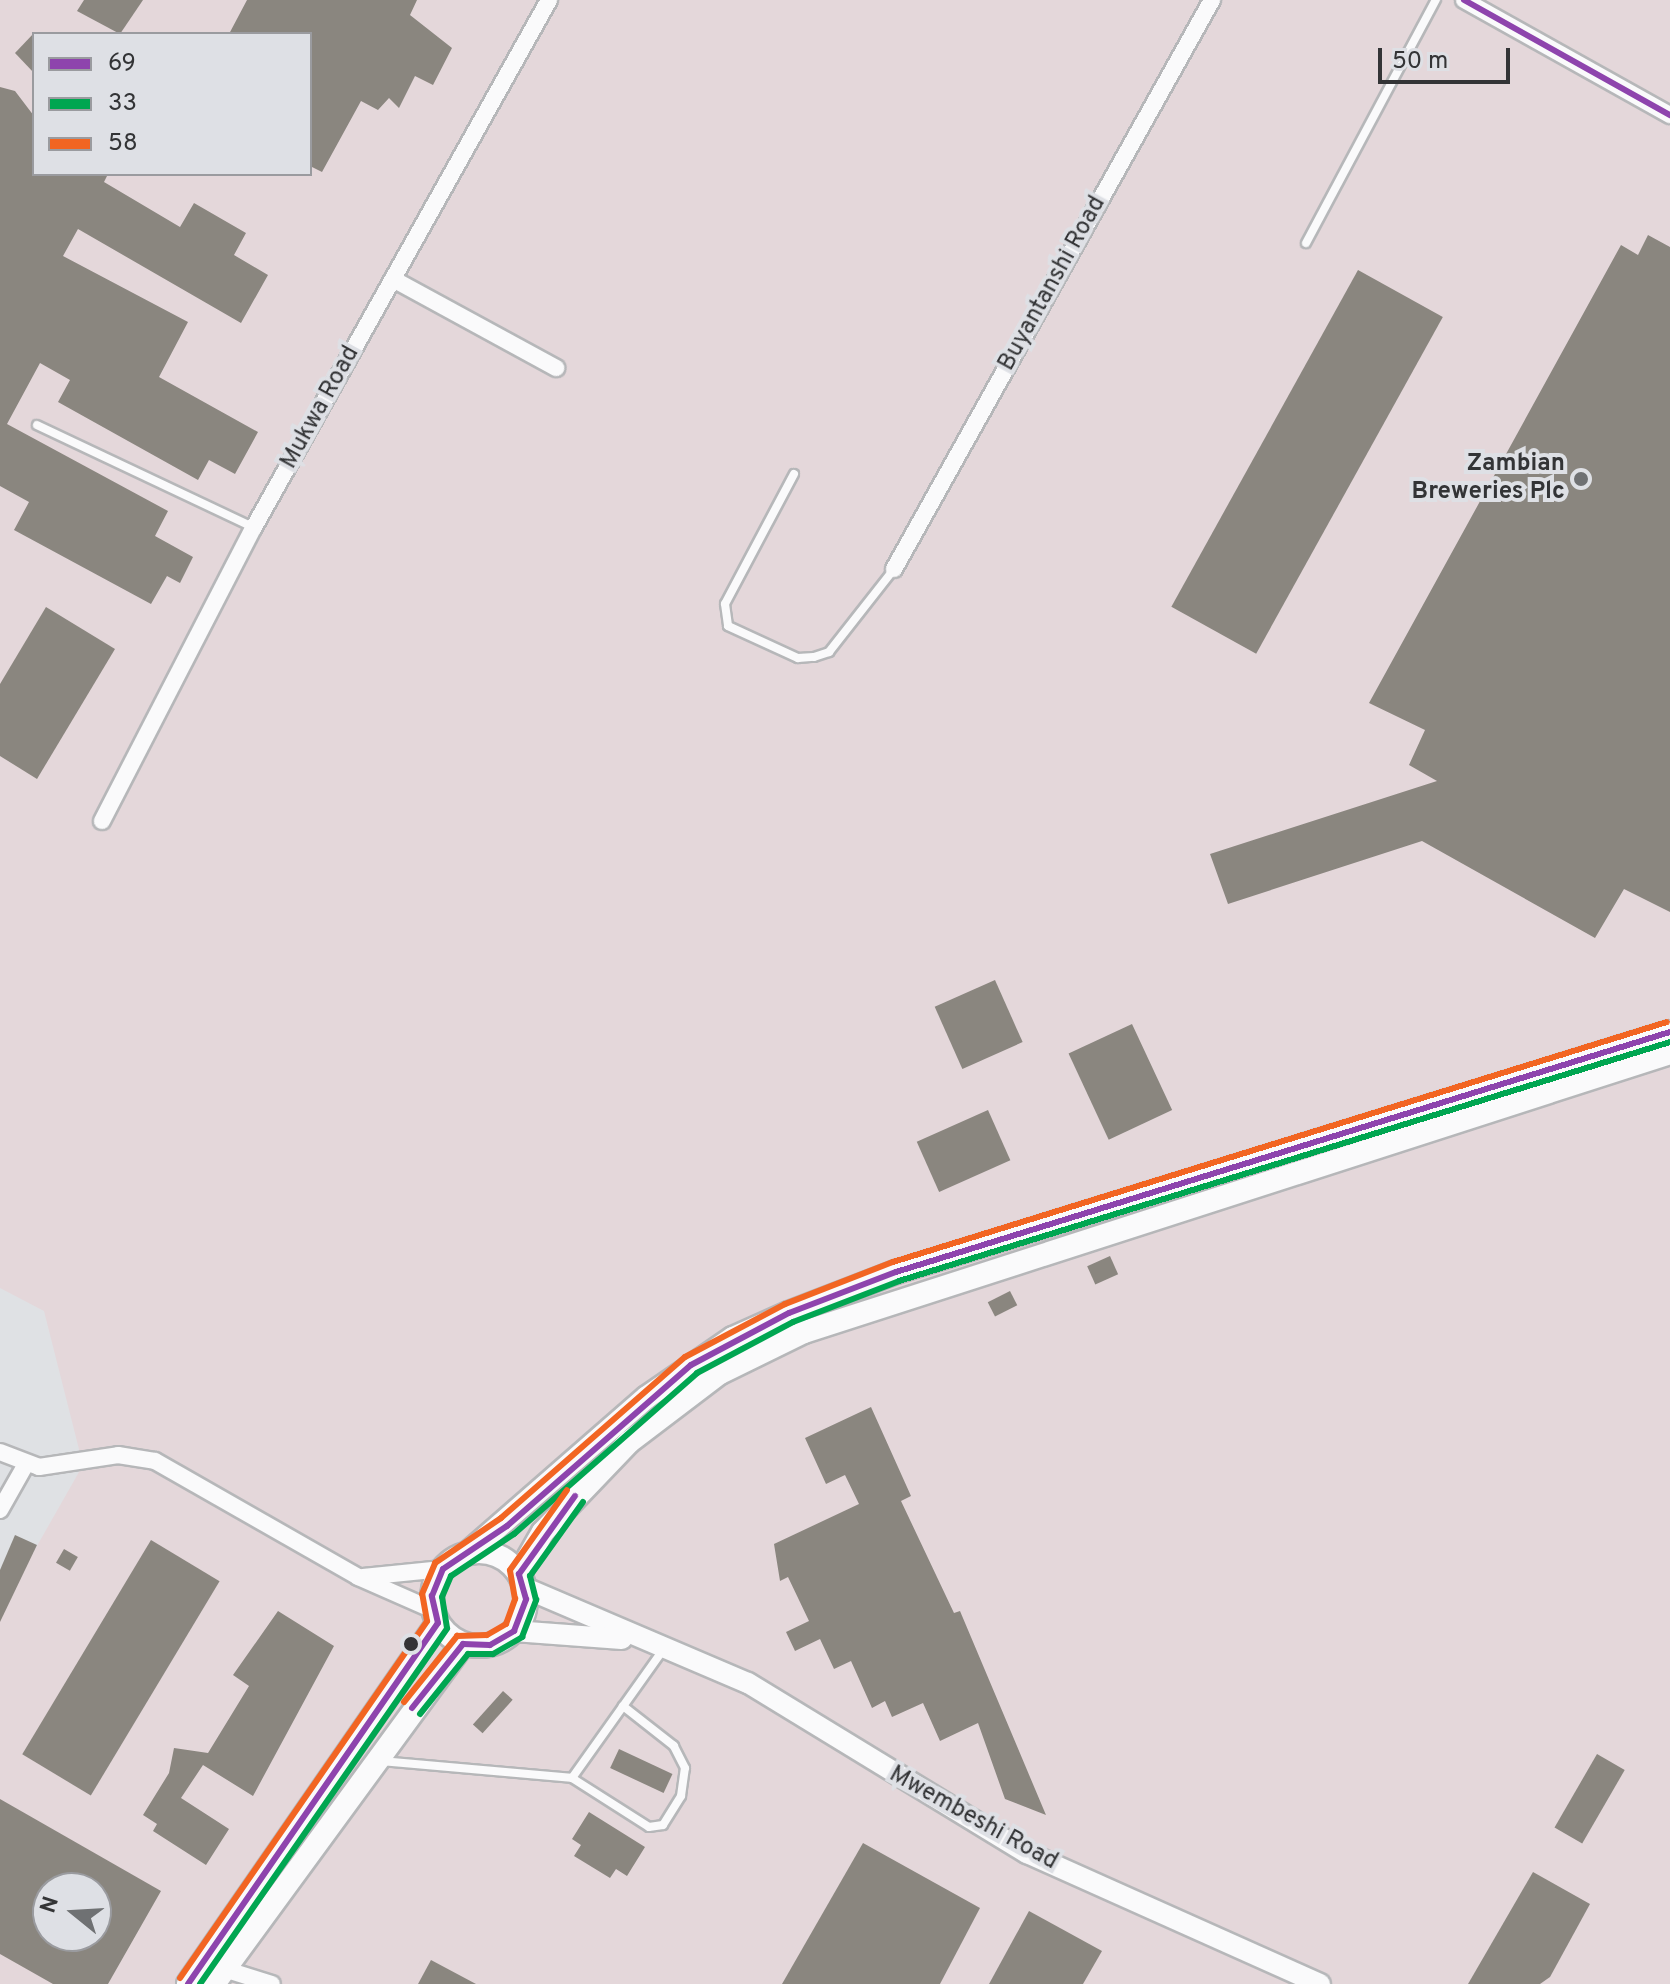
<!DOCTYPE html>
<html>
<head>
<meta charset="utf-8">
<style>
	body { margin:0 }
	#map { position:relative; width:1670px; height:1984px; overflow:hidden; background:#dfe1e4; font-family:Overpass,sans-serif }
	div>[style] { position:absolute }
	.industrial>* { inset:0; background:#e4d7da }
	.building>* { inset:0; background:#8a867f; transform-origin:0 0 }
	.roads { filter:drop-shadow(2px 0 #b6b7b9) drop-shadow(-2px 0 #b6b7b9) drop-shadow(0 2px #b6b7b9) drop-shadow(0 -2px #b6b7b9) }
	.service>* { height:8px; margin:-4px; padding:0 4px; transform-origin:4px; border-radius:4px; background:#fafafb }
	.minor>* { height:16px; margin:-8px; padding:0 8px; transform-origin:8px; border-radius:8px; background:#fafafb }
	.tertiary>* { height:20px; margin:-10px; padding:0 10px; transform-origin:10px; border-radius:10px; background:#fafafb }
	.secondary>* { height:22px; margin:-11px; padding:0 11px; transform-origin:11px; border-radius:11px; background:#fafafb }
	.secondary>.ring { margin:-11px; padding:0; box-sizing:content-box; background:none; border:22px solid #fafafb; border-radius:50% }
	.bus-1>* { height:6px; margin:-3px; padding:0 3px; transform-origin:3px; border-radius:3px; background:#8e44ad }
	.bus-2>* { height:6px; margin:-3px; padding:0 3px; transform-origin:3px; border-radius:3px; background:#00a651 }
	.bus-3>* { height:6px; margin:-3px; padding:0 3px; transform-origin:3px; border-radius:3px; background:#f26522 }
	.dots>* { width:22px; height:22px; translate:-50% -50%; box-sizing:border-box; border:4px solid #dee0e5; border-radius:50% }
	span { translate:-50% -50%; white-space:nowrap; text-align:center; line-height:1.15; -webkit-text-stroke:8px #dee0e5; paint-order:stroke }
	.street-label { font-size:24px; color:#333436 }
	.poi-label { font-size:24px; color:#333436; font-weight:700 }
	.right { translate:-100% -50%; text-align:right }
	.legend { position:absolute; left:32px; top:32px; width:280px; height:144px; box-sizing:border-box; background:#dee0e5; border:2px solid #9a9b9f; margin:0; padding:10px 14px; list-style:none; font-size:24px; color:#333436 }
	.legend li { display:flex; align-items:center; gap:16px; height:40px }
	.legend b { width:40px; border:2px solid #9a9b9f }
	.north { position:absolute; left:32px; top:1872px; width:80px; height:80px; box-sizing:border-box; background:#dee0e5; border:2px solid #9a9b9f; border-radius:50%; rotate:288deg; font-size:22px; font-weight:700; line-height:32px; text-align:center; color:#333436 }
	.north::after { content:''; display:block; margin:auto; width:28px; height:36px; background:#6f7173; clip-path:polygon(50% 0,100% 100%,50% 72%,0 100%) }
	.scale { position:absolute; left:1378px; top:48px; width:132px; height:36px; box-sizing:border-box; border:4px solid #333436; border-top:0; padding-left:10px; font-size:24px; line-height:28px; white-space:nowrap; color:#333436; -webkit-text-stroke:6px #dee0e5; paint-order:stroke }
</style>
</head>
<body>
<div id="map">
	<div class="industrial">
		<div style="clip-path:polygon(evenodd,0 0,1670px 0,1670px 1984px,0 1984px,0 1611px,83px 1465px,44px 1311px,0 1288px,0 0,34px 34px,310px 34px,310px 174px,34px 174px,34px 34px,0 0,48px 1888px,96px 1888px,96px 1936px,48px 1936px,48px 1888px)"></div>
	</div>
	<div class="building">
		<div style="clip-path:polygon(84px 0,143px 0,120px 34px,77px 11px)"></div>
		<div style="clip-path:polygon(247px 0,417px 0,410px 15px,452px 48px,433px 85px,415px 76px,399px 108px,389px 98px,378px 110px,361px 101px,322px 172px,310px 166px,310px 34px,229px 34px)"></div>
		<div style="clip-path:polygon(34px 33px,34px 73px,15px 53px)"></div>
		<div style="clip-path:polygon(0 87px,15px 91px,34px 116px,34px 174px,108px 174px,104px 182px,180px 227px,194px 203px,246px 233px,234px 255px,268px 275px,241px 323px,78px 229px,63px 256px,188px 322px,159px 377px,258px 432px,235px 474px,209px 460px,198px 480px,58px 402px,70px 380px,40px 363px,7px 424px,168px 511px,155px 536px,193px 557px,180px 583px,167px 576px,151px 604px,14px 530px,29px 502px,0 486px)"></div>
		<div style="clip-path:polygon(1648px 235px,1670px 247px,1670px 912px,1624px 889px,1595px 938px,1422px 841px,1228px 904px,1210px 854px,1437px 781px,1409px 765px,1425px 730px,1369px 703px,1621px 245px,1638px 255px)"></div>
		<div style="left:1358px;top:270px;width:97px;height:385px;rotate:29deg"></div>
		<div style="clip-path:polygon(46px 607px,115px 649px,37px 779px,0 756px,0 684px)"></div>
		<div style="left:995px;top:980px;width:68px;height:66px;rotate:66deg"></div>
		<div style="left:1132px;top:1024px;width:95px;height:70px;rotate:65deg"></div>
		<div style="left:988px;top:1110px;width:55px;height:78px;rotate:66deg"></div>
		<div style="left:1110px;top:1256px;width:20px;height:25px;rotate:66deg"></div>
		<div style="left:1010px;top:1291px;width:16px;height:25px;rotate:63deg"></div>
		<div style="clip-path:polygon(871px 1407px,911px 1496px,901px 1501px,954px 1613px,960px 1611px,1046px 1815px,1005px 1799px,978px 1723px,940px 1741px,923px 1703px,892px 1717px,885px 1701px,872px 1708px,851px 1661px,834px 1669px,820px 1639px,795px 1651px,786px 1632px,809px 1621px,788px 1577px,780px 1581px,774px 1544px,859px 1504px,845px 1475px,826px 1484px,805px 1438px)"></div>
		<div style="clip-path:polygon(15px 1535px,37px 1545px,0 1622px,0 1570px)"></div>
		<div style="left:151px;top:1540px;width:80px;height:250px;rotate:31deg"></div>
		<div style="left:64px;top:1549px;width:16px;height:16px;rotate:30deg"></div>
		<div style="clip-path:polygon(278px 1611px,334px 1646px,253px 1796px,203px 1765px,181px 1798px,229px 1829px,206px 1865px,153px 1831px,157px 1824px,143px 1815px,169px 1773px,174px 1748px,208px 1753px,249px 1686px,233px 1675px)"></div>
		<div style="left:503px;top:1691px;width:13px;height:45px;rotate:42deg"></div>
		<div style="left:619px;top:1749px;width:59px;height:21px;rotate:25deg"></div>
		<div style="left:1597px;top:1754px;width:32px;height:85px;rotate:30deg"></div>
		<div style="clip-path:polygon(evenodd,0 1799px,161px 1891px,108px 1984px,53px 1984px,0 1954px,0 1799px,48px 1888px,96px 1888px,96px 1936px,48px 1936px,48px 1888px)"></div>
		<div style="clip-path:polygon(589px 1812px,645px 1847px,627px 1876px,616px 1869px,610px 1878px,574px 1856px,581px 1845px,572px 1839px)"></div>
		<div style="clip-path:polygon(863px 1843px,980px 1908px,940px 1984px,782px 1984px)"></div>
		<div style="clip-path:polygon(1533px 1872px,1590px 1904px,1550px 1977px,1540px 1984px,1468px 1984px)"></div>
		<div style="clip-path:polygon(1029px 1911px,1102px 1951px,1083px 1984px,989px 1984px)"></div>
		<div style="clip-path:polygon(431px 1960px,476px 1984px,418px 1984px)"></div>
	</div>
	<div class="roads">
		<div class="service">
			<div style="left:1306px;top:243px;width:276px;rotate:-61.9deg"></div>
			<div style="left:37px;top:425px;width:239px;rotate:25.3deg"></div>
			<div style="left:794px;top:474px;width:147px;rotate:118deg"></div>
			<div style="left:725px;top:604px;width:22px;rotate:82deg"></div>
			<div style="left:728px;top:626px;width:77px;rotate:24.6deg"></div>
			<div style="left:798px;top:658px;width:16px;rotate:-4deg"></div>
			<div style="left:814px;top:657px;width:16px;rotate:-18deg"></div>
			<div style="left:829px;top:652px;width:105px;rotate:-51.9deg"></div>
			<div style="left:382px;top:1761px;width:191px;rotate:5.1deg"></div>
			<div style="left:572px;top:1778px;width:157px;rotate:-54.6deg"></div>
			<div style="left:572px;top:1778px;width:91px;rotate:32.5deg"></div>
			<div style="left:649px;top:1827px;width:14px;rotate:-8deg"></div>
			<div style="left:663px;top:1825px;width:34px;rotate:-58deg"></div>
			<div style="left:681px;top:1796px;width:28px;rotate:-82deg"></div>
			<div style="left:685px;top:1768px;width:25px;rotate:-117deg"></div>
			<div style="left:674px;top:1746px;width:65px;rotate:-141.9deg"></div>
		</div>
		<div class="minor">
			<div style="left:1464px;top:0;width:236px;rotate:29.2deg"></div>
			<div style="left:393px;top:279px;width:186px;rotate:28.6deg"></div>
			<div style="left:894px;top:569px;width:652px;rotate:-60.8deg"></div>
			<div style="left:102px;top:821px;width:331px;rotate:-62.7deg"></div>
			<div style="left:254px;top:527px;width:604px;rotate:-60.76deg"></div>
			<div style="left:0;top:1452px;width:42px;rotate:21deg"></div>
			<div style="left:39px;top:1467px;width:80px;rotate:-8.6deg"></div>
			<div style="left:118px;top:1455px;width:37px;rotate:9deg"></div>
			<div style="left:155px;top:1461px;width:234px;rotate:29.7deg"></div>
			<div style="left:358px;top:1577px;width:82px;rotate:23.7deg"></div>
			<div style="left:0;top:1510px;width:53px;rotate:-60.5deg"></div>
			<div style="left:363px;top:1577px;width:80px;rotate:-5.7deg"></div>
			<div style="left:224px;top:1969px;width:50px;rotate:17.4deg"></div>
		</div>
		<div class="tertiary">
			<div style="left:525px;top:1588px;width:242px;rotate:23.1deg"></div>
			<div style="left:748px;top:1683px;width:327px;rotate:31.4deg"></div>
			<div style="left:1027px;top:1853px;width:321px;rotate:24.1deg"></div>
			<div style="left:514px;top:1631px;width:108px;rotate:4.2deg"></div>
		</div>
		<div class="secondary">
			<div class="ring" style="left:432px;top:1552px;width:72px;height:72px"></div>
			<div style="left:468px;top:1553px;width:237px;rotate:-41.1deg"></div>
			<div style="left:647px;top:1397px;width:104px;rotate:-34.5deg"></div>
			<div style="left:733px;top:1338px;width:61px;rotate:-24.1deg"></div>
			<div style="left:789px;top:1313px;width:115px;rotate:-21deg"></div>
			<div style="left:896px;top:1272px;width:810px;rotate:-17.23deg"></div>
			<div style="left:519px;top:1574px;width:48px;rotate:-60.3deg"></div>
			<div style="left:543px;top:1532px;width:124px;rotate:-46.3deg"></div>
			<div style="left:629px;top:1442px;width:114px;rotate:-37.2deg"></div>
			<div style="left:720px;top:1373px;width:93px;rotate:-26deg"></div>
			<div style="left:804px;top:1332px;width:910px;rotate:-17.86deg"></div>
			<div style="left:188px;top:1984px;width:439px;rotate:-55.3deg"></div>
			<div style="left:214px;top:1984px;width:421px;rotate:-53.8deg"></div>
		</div>
	</div>
	<div class="bus-1">
		<div style="left:1464px;top:0;width:236px;rotate:29.2deg"></div>
		<div style="left:412px;top:1708px;width:82px;rotate:-51.4deg"></div>
		<div style="left:463px;top:1644px;width:27px;rotate:2deg"></div>
		<div style="left:490px;top:1645px;width:28px;rotate:-30deg"></div>
		<div style="left:514px;top:1631px;width:34px;rotate:-69deg"></div>
		<div style="left:526px;top:1599px;width:26px;rotate:-106deg"></div>
		<div style="left:519px;top:1574px;width:96px;rotate:-54.3deg"></div>
		<div style="left:188px;top:1984px;width:439px;rotate:-55.3deg"></div>
		<div style="left:438px;top:1623px;width:28px;rotate:-103deg"></div>
		<div style="left:432px;top:1596px;width:29px;rotate:-68deg"></div>
		<div style="left:443px;top:1569px;width:77px;rotate:-33.9deg"></div>
		<div style="left:507px;top:1526px;width:244px;rotate:-41.2deg"></div>
		<div style="left:691px;top:1365px;width:111px;rotate:-28deg"></div>
		<div style="left:789px;top:1313px;width:115px;rotate:-21deg"></div>
		<div style="left:896px;top:1272px;width:810px;rotate:-17.23deg"></div>
	</div>
	<div class="bus-2">
		<div style="left:420px;top:1714px;width:77px;rotate:-51.3deg"></div>
		<div style="left:468px;top:1654px;width:25px"></div>
		<div style="left:493px;top:1654px;width:34px;rotate:-30deg"></div>
		<div style="left:522px;top:1637px;width:40px;rotate:-69deg"></div>
		<div style="left:536px;top:1600px;width:25px;rotate:-104deg"></div>
		<div style="left:530px;top:1576px;width:91px;rotate:-54.4deg"></div>
		<div style="left:200px;top:1984px;width:433px;rotate:-55.2deg"></div>
		<div style="left:447px;top:1628px;width:31px;rotate:-99deg"></div>
		<div style="left:442px;top:1597px;width:23px;rotate:-67deg"></div>
		<div style="left:451px;top:1576px;width:76px;rotate:-33.7deg"></div>
		<div style="left:514px;top:1534px;width:244px;rotate:-41.3deg"></div>
		<div style="left:697px;top:1373px;width:109px;rotate:-28deg"></div>
		<div style="left:793px;top:1322px;width:114px;rotate:-21.1deg"></div>
		<div style="left:899px;top:1281px;width:807px;rotate:-17.22deg"></div>
	</div>
	<div class="bus-3">
		<div style="left:404px;top:1702px;width:85px;rotate:-51.2deg"></div>
		<div style="left:457px;top:1636px;width:30px;rotate:-2deg"></div>
		<div style="left:487px;top:1635px;width:22px;rotate:-30deg"></div>
		<div style="left:506px;top:1624px;width:27px;rotate:-70deg"></div>
		<div style="left:515px;top:1599px;width:29px;rotate:-100deg"></div>
		<div style="left:510px;top:1570px;width:98px;rotate:-54.5deg"></div>
		<div style="left:180px;top:1978px;width:434px;rotate:-55.3deg"></div>
		<div style="left:427px;top:1621px;width:27px;rotate:-100deg"></div>
		<div style="left:422px;top:1594px;width:34px;rotate:-67deg"></div>
		<div style="left:435px;top:1563px;width:80px;rotate:-34.3deg"></div>
		<div style="left:501px;top:1518px;width:244px;rotate:-41.2deg"></div>
		<div style="left:685px;top:1357px;width:113px;rotate:-27.9deg"></div>
		<div style="left:785px;top:1304px;width:116px;rotate:-21.3deg"></div>
		<div style="left:893px;top:1262px;width:810px;rotate:-17.23deg"></div>
	</div>
	<div class="dots">
		<div style="left:1581px;top:479px;background:#6f7173"></div>
		<div style="left:411px;top:1644px;background:#333436"></div>
	</div>
	<div class="street-label">
		<span style="left:1053px;top:284px;rotate:-61deg">Buyantanshi Road</span>
		<span style="left:321px;top:408px;rotate:-61deg">Mukwa Road</span>
		<span style="left:973px;top:1819px;rotate:29deg">Mwembeshi Road</span>
	</div>
	<div class="poi-label">
		<span class="right" style="left:1565px;top:479px">Zambian<br>Breweries Plc</span>
	</div>
	<ul class="legend">
	<li><b style="height:10px;background:#8e44ad"></b>69</li>
	<li><b style="height:10px;background:#00a651"></b>33</li>
	<li><b style="height:10px;background:#f26522"></b>58</li>
	</ul>
	<div class="north">N</div>
	<div class="scale">50 m</div>
</div>
</body>
</html>
